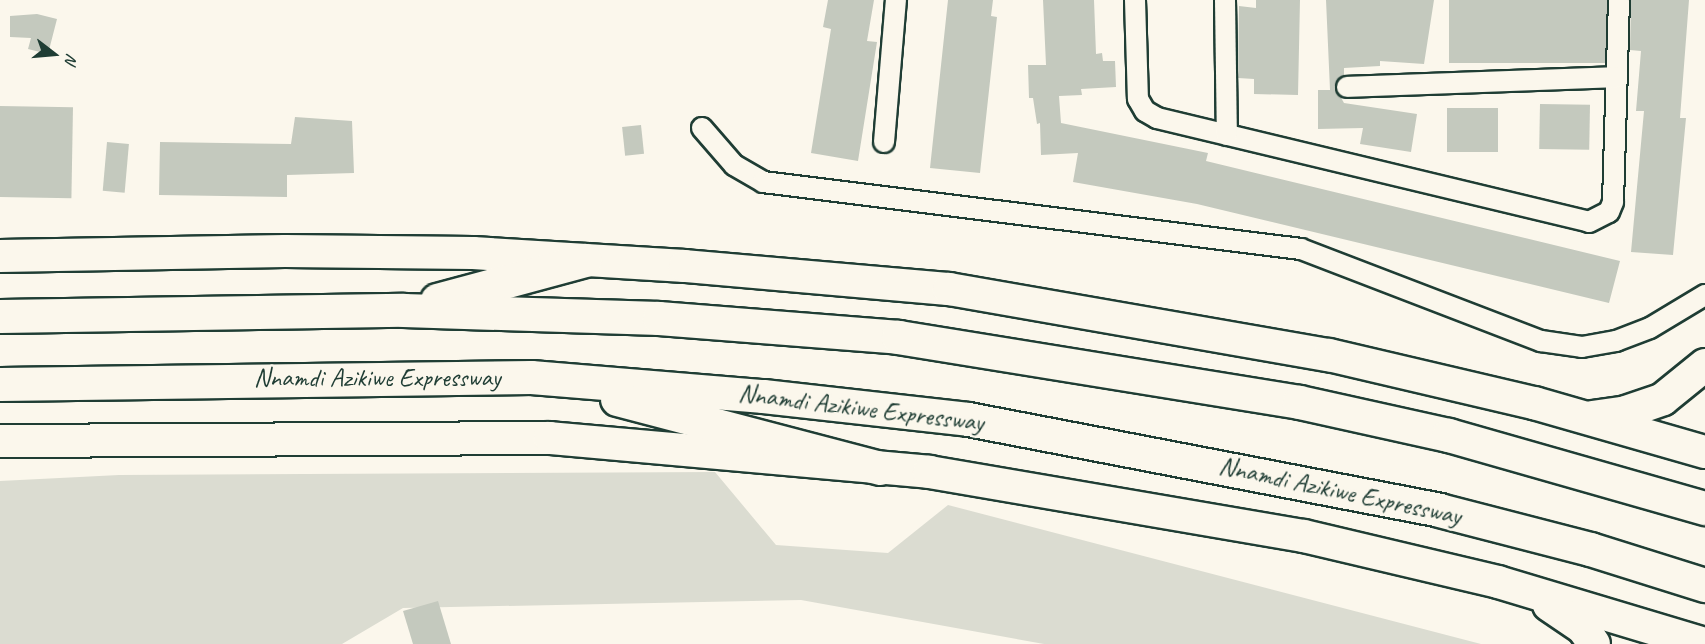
<!DOCTYPE html>
<html>
<head>
<meta charset="utf-8">
<style>
	body { margin:0 }
	#map { position:relative; width:1705px; height:644px; overflow:hidden; background:#fbf7ec; font-family:Caveat,sans-serif }
	div>[style] { position:absolute }
	.green>* { inset:0; background:#dbdcd1 }
	.building>* { inset:0; background:#c4c9be; transform-origin:0 0 }
	.roads { filter:drop-shadow(2px 0 #1f3d34) drop-shadow(-2px 0 #1f3d34) drop-shadow(0 2px #1f3d34) drop-shadow(0 -2px #1f3d34) }
	.minor>* { height:20px; margin:-10px; padding:0 10px; transform-origin:10px; border-radius:10px; background:#fbf7ec }
	.trunk>* { height:32px; margin:-16px; padding:0 16px; transform-origin:16px; border-radius:16px; background:#fbf7ec }
	.motorway>* { height:33px; margin:-16.5px; padding:0 16.5px; transform-origin:16.5px; border-radius:16.5px; background:#fbf7ec }
	span { translate:-50% -50%; white-space:nowrap; text-align:center; line-height:1.15; -webkit-text-stroke:4.5px #fbf7ec; paint-order:stroke }
	.street-label { font-size:26px; color:#1f3d34 }
	.north { position:absolute; left:24px; top:24px; width:60px; height:60px; -webkit-text-stroke:4px #fbf7ec; paint-order:stroke; rotate:106deg; font-size:16px; font-weight:700; line-height:24px; text-align:center; color:#1f3d34 }
	.north::after { content:''; display:block; margin:auto; width:21px; height:27px; background:#1f3d34; clip-path:polygon(50% 0,100% 100%,50% 72%,0 100%) }
</style>
</head>
<body>
<div id="map">
	<div class="green">
		<div style="clip-path:polygon(715px 472px,776px 545px,888px 553px,948px 505px,1481px 644px,1044px 644px,801px 600px,403px 608px,342px 644px,0 644px,0 481px,119px 475px)"></div>
	</div>
	<div class="building">
		<div style="clip-path:polygon(828px 0,874px 0,867px 41px,877px 42px,858px 161px,811px 153px,831px 29px,823px 27px)"></div>
		<div style="clip-path:polygon(948px 0,993px 0,991px 16px,997px 17px,980px 173px,930px 168px)"></div>
		<div style="clip-path:polygon(1043px 0,1094px 0,1096px 54px,1102px 53px,1103px 61px,1115px 61px,1116px 87px,1081px 89px,1082px 95px,1059px 96px,1061px 123px,1208px 153px,1206px 161px,1620px 261px,1609px 303px,1197px 204px,1073px 182px,1078px 153px,1041px 155px,1040px 123px,1037px 124px,1033px 98px,1029px 98px,1028px 65px,1046px 65px)"></div>
		<div style="clip-path:polygon(1256px 0,1300px 0,1298px 95px,1254px 94px,1254px 79px,1238px 78px,1239px 6px,1256px 8px)"></div>
		<div style="clip-path:polygon(1326px 0,1434px 0,1424px 64px,1380px 61px,1380px 66px,1344px 68px,1344px 76px,1335px 87px,1344px 103px,1417px 114px,1411px 152px,1360px 144px,1363px 128px,1318px 129px,1318px 90px,1330px 90px)"></div>
		<div style="left:1449px;top:0;width:158px;height:63px"></div>
		<div style="clip-path:polygon(1631px 0,1689px 0,1680px 118px,1686px 118px,1673px 255px,1631px 252px,1644px 111px,1636px 111px,1641px 51px,1630px 50px)"></div>
		<div style="clip-path:polygon(37px 14px,57px 19px,48px 54px,28px 49px,31px 38px,10px 37px,10px 16px)"></div>
		<div style="left:1540px;top:104px;width:50px;height:45px;rotate:1deg"></div>
		<div style="left:0;top:106px;width:73px;height:91px;rotate:1deg"></div>
		<div style="left:1447px;top:108px;width:51px;height:44px"></div>
		<div style="clip-path:polygon(295px 117px,352px 121px,354px 173px,287px 175px,287px 197px,159px 195px,160px 142px,291px 144px)"></div>
		<div style="left:641px;top:125px;width:29px;height:19px;rotate:84deg"></div>
		<div style="left:107px;top:142px;width:22px;height:49px;rotate:5deg"></div>
		<div style="clip-path:polygon(438px 601px,451px 644px,413px 644px,403px 611px)"></div>
	</div>
	<div class="roads">
		<div class="minor">
			<div style="left:1135px;top:0;width:99px;rotate:88.3deg"></div>
			<div style="left:1138px;top:99px;width:14px;rotate:60deg"></div>
			<div style="left:1145px;top:111px;width:14px;rotate:30deg"></div>
			<div style="left:1157px;top:118px;width:444px;rotate:13.5deg"></div>
			<div style="left:1589px;top:222px;width:22px;rotate:-27deg"></div>
			<div style="left:1609px;top:212px;width:11px;rotate:-68deg"></div>
			<div style="left:1613px;top:202px;width:202px;rotate:-88.3deg"></div>
			<div style="left:1225px;top:0;width:135px;rotate:89.2deg"></div>
			<div style="left:1347px;top:87px;width:270px;rotate:-2.1deg"></div>
			<div style="left:702px;top:128px;width:49px;rotate:49.1deg"></div>
			<div style="left:734px;top:165px;width:34px;rotate:30deg"></div>
			<div style="left:763px;top:182px;width:542px;rotate:7.1deg"></div>
			<div style="left:1301px;top:249px;width:257px;rotate:21deg"></div>
			<div style="left:1541px;top:341px;width:41px;rotate:8.3deg"></div>
			<div style="left:1582px;top:347px;width:35px;rotate:-10deg"></div>
			<div style="left:1616px;top:341px;width:36px;rotate:-21deg"></div>
			<div style="left:1650px;top:328px;width:64px;rotate:-31deg"></div>
			<div style="left:884px;top:142px;width:143px;rotate:-85.2deg"></div>
		</div>
		<div class="trunk">
			<div style="left:0;top:256px;width:285px;rotate:-1deg"></div>
			<div style="left:285px;top:251px;width:188px;rotate:0.6deg"></div>
			<div style="left:473px;top:253px;width:212px;rotate:3.5deg"></div>
			<div style="left:685px;top:266px;width:265px;rotate:5deg"></div>
			<div style="left:949px;top:289px;width:386px;rotate:9.9deg"></div>
			<div style="left:1329px;top:355px;width:211px;rotate:13.2deg"></div>
			<div style="left:1534px;top:403px;width:178px;rotate:16deg"></div>
			<div style="left:1592px;top:417px;width:34px;rotate:-8deg"></div>
			<div style="left:1626px;top:412px;width:39px;rotate:-19deg"></div>
			<div style="left:1663px;top:399px;width:54px;rotate:-39deg"></div>
			<div style="left:0;top:441px;width:550px;rotate:-0.31deg"></div>
			<div style="left:550px;top:438px;width:381px;rotate:5.1deg"></div>
			<div style="left:929px;top:472px;width:380px;rotate:9.7deg"></div>
			<div style="left:1304px;top:536px;width:199px;rotate:13.3deg"></div>
			<div style="left:1498px;top:582px;width:216px;rotate:16.7deg"></div>
			<div style="left:1549px;top:605px;width:41px;rotate:34.1deg"></div>
			<div style="left:1583px;top:628px;width:19px;rotate:55deg"></div>
		</div>
		<div class="motorway">
			<div style="left:437px;top:300px;width:153px;rotate:-15.1deg"></div>
			<div style="left:0;top:316px;width:403px;rotate:-0.9deg"></div>
			<div style="left:403px;top:310px;width:256px;rotate:1.8deg"></div>
			<div style="left:659px;top:318px;width:240px;rotate:4.5deg"></div>
			<div style="left:898px;top:337px;width:406px;rotate:9.2deg"></div>
			<div style="left:1299px;top:402px;width:153px;rotate:12.5deg"></div>
			<div style="left:1448px;top:435px;width:267px;rotate:15.9deg"></div>
			<div style="left:0;top:384px;width:531px;rotate:-0.76deg"></div>
			<div style="left:531px;top:377px;width:233px;rotate:4.7deg"></div>
			<div style="left:763px;top:396px;width:206px;rotate:6.4deg"></div>
			<div style="left:968px;top:419px;width:480px;rotate:10.9deg"></div>
			<div style="left:1439px;top:510px;width:156px;rotate:14.5deg"></div>
			<div style="left:1590px;top:549px;width:121px;rotate:17.4deg"></div>
			<div style="left:617px;top:399px;width:272px;rotate:14.7deg"></div>
		</div>
	</div>
	<div class="street-label">
		<span style="left:377px;top:378px">Nnamdi Azikiwe Expressway</span>
		<span style="left:861px;top:408px;rotate:7deg">Nnamdi Azikiwe Expressway</span>
		<span style="left:1340px;top:491px;rotate:12deg">Nnamdi Azikiwe Expressway</span>
	</div>
	<div class="north">N</div>
</div>
</body>
</html>
